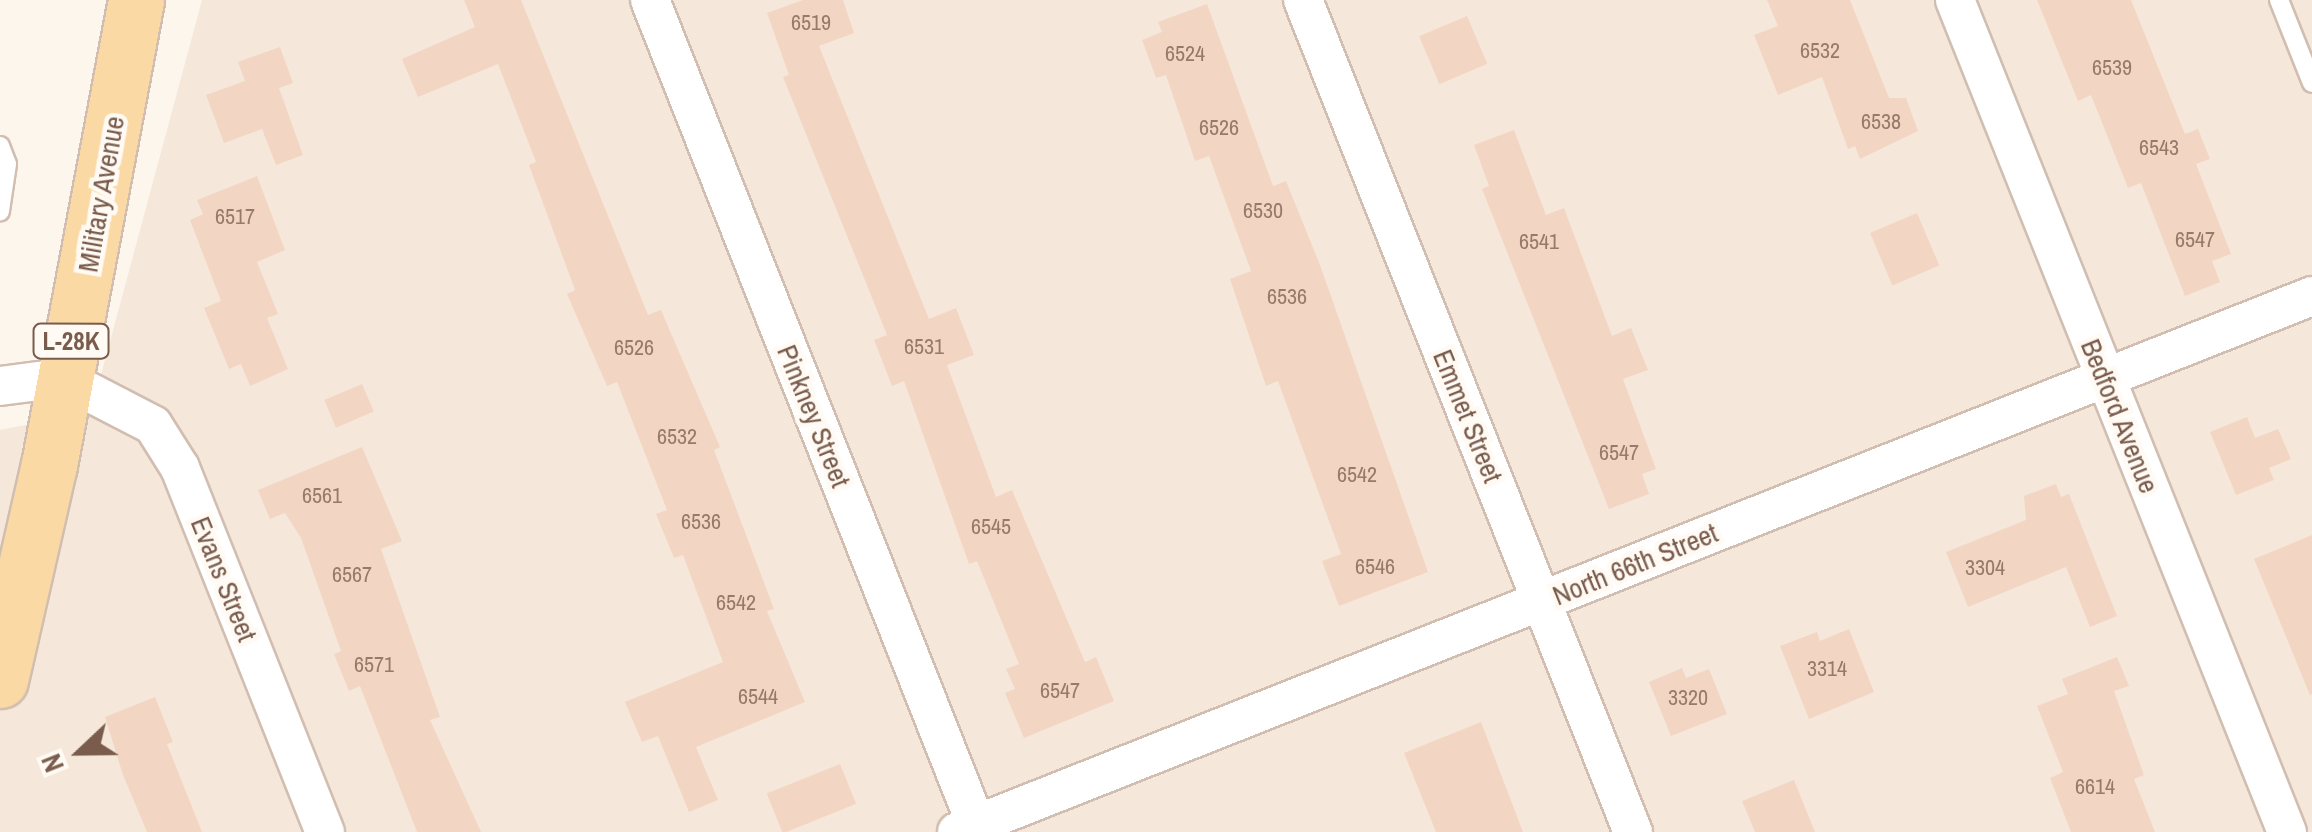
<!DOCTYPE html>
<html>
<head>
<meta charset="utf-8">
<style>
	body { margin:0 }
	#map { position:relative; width:2312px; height:832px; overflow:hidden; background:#fdf6ec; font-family:"Archivo Narrow",sans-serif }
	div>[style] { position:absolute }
	.residential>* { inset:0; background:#f5e8da }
	.building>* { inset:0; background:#f3d5c3; transform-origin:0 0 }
	.roads { filter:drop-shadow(2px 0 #d1beb0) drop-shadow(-2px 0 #d1beb0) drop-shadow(0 2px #d1beb0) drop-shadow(0 -2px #d1beb0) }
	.lane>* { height:18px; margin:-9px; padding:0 9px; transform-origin:9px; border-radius:9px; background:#fff }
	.street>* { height:38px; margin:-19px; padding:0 19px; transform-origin:19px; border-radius:19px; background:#fff }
	.primary>* { height:55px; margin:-27.5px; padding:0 27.5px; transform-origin:27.5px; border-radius:27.5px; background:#fbd9a5 }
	span { translate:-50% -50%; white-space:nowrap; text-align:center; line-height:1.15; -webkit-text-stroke:9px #fffaf3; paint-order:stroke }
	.number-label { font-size:22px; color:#987a6a }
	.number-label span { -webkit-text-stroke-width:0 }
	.shield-label span { padding:2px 8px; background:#fffaf3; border:2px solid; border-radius:8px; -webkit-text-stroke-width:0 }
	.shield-label { font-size:25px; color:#7a5c4d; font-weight:700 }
	.street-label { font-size:28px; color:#7a5c4d }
	.north { position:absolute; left:30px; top:702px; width:100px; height:100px; -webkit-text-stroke:8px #fffaf3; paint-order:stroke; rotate:248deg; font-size:28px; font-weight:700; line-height:40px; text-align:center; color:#7a5c4d }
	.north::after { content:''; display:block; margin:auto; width:35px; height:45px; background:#7a5c4d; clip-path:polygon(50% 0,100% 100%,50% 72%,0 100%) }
</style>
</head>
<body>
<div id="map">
	<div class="residential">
		<div style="clip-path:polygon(202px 0,2312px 0,2312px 832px,0 832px,0 430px,91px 412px)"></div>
	</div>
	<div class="building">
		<div style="clip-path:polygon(464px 0,521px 0,648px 315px,661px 310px,720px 447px,714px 450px,774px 609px,767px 611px,805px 702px,696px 747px,718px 800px,689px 812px,658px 736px,642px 742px,625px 702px,723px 662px,683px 555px,674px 558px,656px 514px,667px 510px,617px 382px,607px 386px,567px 294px,575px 290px,529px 165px,536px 162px,498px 64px,418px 97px,402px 59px,475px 27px)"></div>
		<div style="clip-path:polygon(803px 0,843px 0,854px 33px,819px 46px,929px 319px,956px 308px,974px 355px,947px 365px,996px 497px,1012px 490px,1085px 662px,1096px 657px,1114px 701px,1024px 738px,1005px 693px,1015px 689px,1006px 669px,1019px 664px,977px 561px,969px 564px,904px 381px,892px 386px,874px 340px,887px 335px,783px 77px,789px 75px,767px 13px)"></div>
		<div style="clip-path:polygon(1767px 0,1850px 0,1889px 98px,1906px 98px,1918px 131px,1860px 159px,1855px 146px,1848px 149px,1822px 77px,1778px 95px,1754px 35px,1778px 26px)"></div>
		<div style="clip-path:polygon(2037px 0,2131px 0,2185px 134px,2198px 129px,2210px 159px,2196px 164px,2231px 254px,2212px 261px,2220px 282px,2185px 296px,2141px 183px,2128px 188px,2091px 95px,2078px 101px)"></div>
		<div style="clip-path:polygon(1207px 4px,1273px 186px,1286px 181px,1320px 265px,1428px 572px,1339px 606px,1322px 561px,1341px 554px,1278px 381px,1266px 386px,1230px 279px,1251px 271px,1209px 156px,1195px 161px,1166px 75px,1156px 78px,1142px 40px,1162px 32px,1158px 22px)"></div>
		<div style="left:1467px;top:16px;width:52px;height:52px;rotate:67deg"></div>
		<div style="clip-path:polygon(280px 47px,293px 83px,279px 88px,303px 155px,276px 165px,262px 129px,224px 143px,206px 95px,245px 81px,238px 62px)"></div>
		<div style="clip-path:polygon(1514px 130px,1546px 215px,1564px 208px,1612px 336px,1631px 328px,1648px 370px,1623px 379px,1656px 469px,1642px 474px,1649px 494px,1609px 509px,1482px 189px,1489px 186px,1474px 145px)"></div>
		<div style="clip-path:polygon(257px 176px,285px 250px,257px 262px,278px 314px,267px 318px,288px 369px,250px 386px,241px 364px,229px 369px,204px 308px,221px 301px,190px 220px,203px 214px,197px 200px)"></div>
		<div style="left:1917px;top:213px;width:57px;height:51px;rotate:67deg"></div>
		<div style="left:362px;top:384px;width:30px;height:41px;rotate:67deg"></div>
		<div style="clip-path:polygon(2247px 417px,2255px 438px,2278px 429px,2291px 459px,2269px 468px,2274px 480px,2236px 495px,2210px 432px)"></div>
		<div style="clip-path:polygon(362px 447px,402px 541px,381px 549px,440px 717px,430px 720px,481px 832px,417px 832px,360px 686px,349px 691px,334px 654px,341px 651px,301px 538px,285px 513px,270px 519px,258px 490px)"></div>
		<div style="clip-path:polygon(2056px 484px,2061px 497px,2069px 494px,2117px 616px,2090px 627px,2066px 567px,1968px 607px,1946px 552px,2026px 520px,2024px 496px)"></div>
		<div style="clip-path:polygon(2312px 535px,2312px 694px,2310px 695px,2254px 559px)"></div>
		<div style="clip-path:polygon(1849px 629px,1874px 692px,1809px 719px,1780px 646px,1817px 632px,1820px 641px)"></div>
		<div style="clip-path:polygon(2117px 657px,2129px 686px,2114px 691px,2144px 775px,2134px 779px,2155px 832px,2071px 832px,2050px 778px,2063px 772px,2037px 706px,2068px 694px,2062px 679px)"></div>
		<div style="clip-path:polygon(1682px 668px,1686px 678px,1709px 669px,1727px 714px,1671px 736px,1649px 682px)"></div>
		<div style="clip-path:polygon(155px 697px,173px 742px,167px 744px,202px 832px,147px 832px,123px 775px,105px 717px)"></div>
		<div style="clip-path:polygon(1481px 722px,1523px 832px,1436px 832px,1404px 753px)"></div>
		<div style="left:840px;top:764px;width:43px;height:79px;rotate:68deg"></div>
		<div style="clip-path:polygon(1794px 780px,1815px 832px,1755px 832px,1742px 801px)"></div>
	</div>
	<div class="roads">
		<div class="lane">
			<div style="left:2279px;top:0;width:89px;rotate:68.3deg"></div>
			<div style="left:0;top:146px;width:19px;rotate:69deg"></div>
			<div style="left:7px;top:164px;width:48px;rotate:98.5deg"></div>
		</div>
		<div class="street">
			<div style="left:650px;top:0;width:895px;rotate:68.42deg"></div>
			<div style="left:1303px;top:0;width:895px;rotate:68.37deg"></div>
			<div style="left:1955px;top:0;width:896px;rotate:68.25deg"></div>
			<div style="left:0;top:386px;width:63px;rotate:-7.4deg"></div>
			<div style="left:62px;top:378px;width:102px;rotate:27.3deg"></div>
			<div style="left:153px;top:425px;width:51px;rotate:57.9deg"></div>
			<div style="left:180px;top:468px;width:392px;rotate:68.3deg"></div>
			<div style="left:957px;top:832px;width:1457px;rotate:-21.58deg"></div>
		</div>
		<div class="primary">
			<div style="left:0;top:680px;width:221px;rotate:-77.2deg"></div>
			<div style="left:49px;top:465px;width:473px;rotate:-79.4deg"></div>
		</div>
	</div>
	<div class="number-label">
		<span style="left:811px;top:23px">6519</span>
		<span style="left:1820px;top:51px">6532</span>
		<span style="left:1185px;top:54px">6524</span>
		<span style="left:2112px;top:68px">6539</span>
		<span style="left:1881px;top:122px">6538</span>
		<span style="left:1219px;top:128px">6526</span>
		<span style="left:2159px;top:148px">6543</span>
		<span style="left:1263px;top:211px">6530</span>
		<span style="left:235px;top:217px">6517</span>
		<span style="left:2195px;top:240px">6547</span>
		<span style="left:1539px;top:242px">6541</span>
		<span style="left:1287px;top:297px">6536</span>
		<span style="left:924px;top:347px">6531</span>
		<span style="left:634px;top:348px">6526</span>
		<span style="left:677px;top:437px">6532</span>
		<span style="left:1619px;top:453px">6547</span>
		<span style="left:1357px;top:475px">6542</span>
		<span style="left:322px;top:496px">6561</span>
		<span style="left:701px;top:522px">6536</span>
		<span style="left:991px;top:527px">6545</span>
		<span style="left:1375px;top:567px">6546</span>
		<span style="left:1985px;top:568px">3304</span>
		<span style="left:352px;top:575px">6567</span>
		<span style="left:736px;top:603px">6542</span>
		<span style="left:374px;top:665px">6571</span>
		<span style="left:1827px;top:669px">3314</span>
		<span style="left:1060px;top:691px">6547</span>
		<span style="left:758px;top:697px">6544</span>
		<span style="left:1688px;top:698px">3320</span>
		<span style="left:2095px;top:787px">6614</span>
	</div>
	<div class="shield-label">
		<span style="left:71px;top:341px">L-28K</span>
	</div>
	<div class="street-label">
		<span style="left:101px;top:194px;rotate:-80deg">Military Avenue</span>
		<span style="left:814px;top:416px;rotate:68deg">Pinkney Street</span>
		<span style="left:1468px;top:416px;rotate:68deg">Emmet Street</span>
		<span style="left:2120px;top:416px;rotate:68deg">Bedford Avenue</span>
		<span style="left:1635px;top:564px;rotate:-22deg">North 66th Street</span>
		<span style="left:224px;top:579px;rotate:68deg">Evans Street</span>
	</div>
	<div class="north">N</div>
</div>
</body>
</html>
